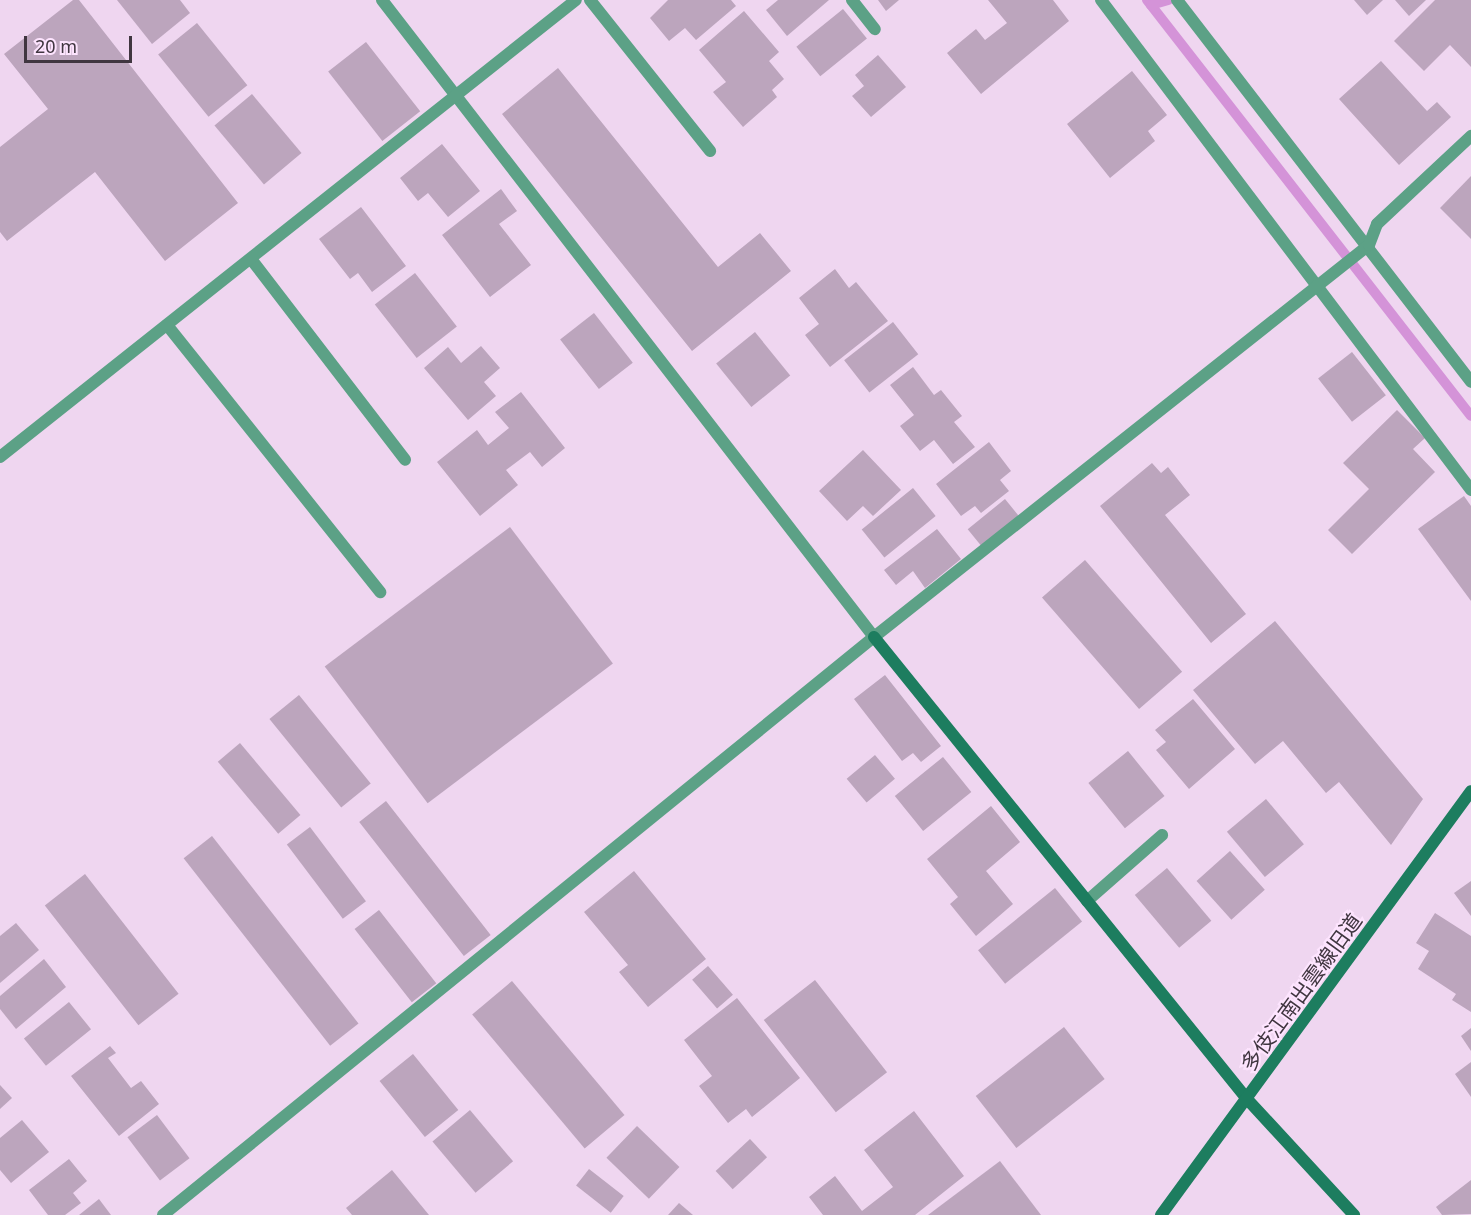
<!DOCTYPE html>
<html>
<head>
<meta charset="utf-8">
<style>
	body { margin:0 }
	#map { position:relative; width:1471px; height:1215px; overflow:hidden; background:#efd6f0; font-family:"Noto Sans","Noto Sans JP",sans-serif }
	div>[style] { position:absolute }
	.stream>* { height:10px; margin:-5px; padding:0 5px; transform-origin:5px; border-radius:5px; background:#d493d8 }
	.building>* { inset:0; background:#bca5bd; transform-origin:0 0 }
	.street>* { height:12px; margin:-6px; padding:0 6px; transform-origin:6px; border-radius:6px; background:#5ca186 }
	.secondary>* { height:12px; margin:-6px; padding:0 6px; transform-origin:6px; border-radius:6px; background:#1d7d5f }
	span { translate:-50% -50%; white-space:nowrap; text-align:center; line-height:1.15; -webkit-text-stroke:4.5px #fde4fe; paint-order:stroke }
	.street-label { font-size:21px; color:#403640 }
	.scale { position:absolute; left:24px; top:36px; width:108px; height:27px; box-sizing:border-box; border:3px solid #403640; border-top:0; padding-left:8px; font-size:18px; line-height:21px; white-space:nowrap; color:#403640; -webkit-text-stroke:4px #fde4fe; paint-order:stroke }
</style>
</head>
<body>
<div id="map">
	<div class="stream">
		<div style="left:1147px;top:0;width:527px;rotate:52.09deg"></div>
		<div style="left:1151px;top:5px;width:18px;rotate:-16deg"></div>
	</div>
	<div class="building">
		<div style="clip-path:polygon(73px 0,79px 0,238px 203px,165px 261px,95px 172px,7px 241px,0 232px,0 147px,48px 109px,4px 54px)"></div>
		<div style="clip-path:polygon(117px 0,180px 0,190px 13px,152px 44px)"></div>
		<div style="clip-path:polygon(668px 0,731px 0,736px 6px,696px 40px,685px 28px,669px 41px,650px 18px)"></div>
		<div style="clip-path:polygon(778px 0,829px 0,787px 36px,766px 10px)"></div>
		<div style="clip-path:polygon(878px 0,899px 0,886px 11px)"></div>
		<div style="clip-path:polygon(988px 0,1053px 0,1069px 21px,981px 94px,947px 53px,976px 29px,985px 40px,1007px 23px)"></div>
		<div style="clip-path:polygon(1354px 0,1383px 0,1367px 15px)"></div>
		<div style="clip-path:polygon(1395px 0,1426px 0,1409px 16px)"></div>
		<div style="clip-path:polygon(1435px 0,1471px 0,1471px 67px,1450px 45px,1424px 71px,1394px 41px)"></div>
		<div style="left:843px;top:9px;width:38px;height:60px;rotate:51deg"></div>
		<div style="clip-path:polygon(744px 11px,779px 52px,769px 61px,784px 79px,772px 90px,777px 97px,743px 127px,713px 92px,726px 82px,699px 50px)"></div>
		<div style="left:197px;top:23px;width:80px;height:50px;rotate:51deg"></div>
		<div style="left:366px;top:42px;width:88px;height:48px;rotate:52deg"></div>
		<div style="clip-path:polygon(878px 55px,906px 87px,871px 117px,852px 96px,864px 86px,855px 75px)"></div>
		<div style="clip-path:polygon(1381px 61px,1427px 111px,1437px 102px,1451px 117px,1399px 165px,1339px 99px)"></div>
		<div style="clip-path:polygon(558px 68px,718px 267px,760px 233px,791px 271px,692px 351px,502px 114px)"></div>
		<div style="clip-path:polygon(1132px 71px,1167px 115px,1148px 131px,1155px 141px,1110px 178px,1067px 124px)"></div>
		<div style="left:252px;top:94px;width:77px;height:49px;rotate:50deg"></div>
		<div style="clip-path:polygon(442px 144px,480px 191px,448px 217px,428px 193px,418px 201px,400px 178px)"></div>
		<div style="clip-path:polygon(1471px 176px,1471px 239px,1440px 208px)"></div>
		<div style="clip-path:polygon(501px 189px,517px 211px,499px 224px,531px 265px,490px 297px,442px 235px)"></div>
		<div style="clip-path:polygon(361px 207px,406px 266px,372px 292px,358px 273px,350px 279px,319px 239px)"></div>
		<div style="clip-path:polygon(835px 269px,849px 288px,856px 282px,888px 321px,830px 367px,805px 335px,819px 324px,799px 298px)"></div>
		<div style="left:415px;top:273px;width:68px;height:51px;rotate:52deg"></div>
		<div style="left:594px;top:313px;width:63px;height:43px;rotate:52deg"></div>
		<div style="left:893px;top:322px;width:41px;height:62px;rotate:52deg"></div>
		<div style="left:755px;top:332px;width:56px;height:50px;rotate:51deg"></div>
		<div style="clip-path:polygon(481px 346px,500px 368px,484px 382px,496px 396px,468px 420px,424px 368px,448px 347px,461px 363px)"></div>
		<div style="left:1352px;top:352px;width:55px;height:43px;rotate:52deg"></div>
		<div style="clip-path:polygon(913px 367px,934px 395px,941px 390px,962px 416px,954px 422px,975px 447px,953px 464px,934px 440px,920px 451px,900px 426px,914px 415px,890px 385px)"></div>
		<div style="clip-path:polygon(521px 392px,565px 448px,542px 467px,530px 452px,506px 470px,518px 485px,480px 516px,437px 462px,477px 430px,488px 445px,509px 428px,495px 412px)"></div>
		<div style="clip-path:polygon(1397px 410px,1425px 438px,1413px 449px,1435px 472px,1352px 554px,1328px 530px,1369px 489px,1343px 463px)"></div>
		<div style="clip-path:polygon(989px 442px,1011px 471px,1000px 480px,1009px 491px,981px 513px,975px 506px,961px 516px,936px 484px)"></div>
		<div style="clip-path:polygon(863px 450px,901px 490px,873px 516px,863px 506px,847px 521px,819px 491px)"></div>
		<div style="clip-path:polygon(1152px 463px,1161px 473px,1168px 467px,1190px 495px,1165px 515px,1246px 614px,1211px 643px,1100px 506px)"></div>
		<div style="left:913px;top:488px;width:36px;height:66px;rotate:51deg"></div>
		<div style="clip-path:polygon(1464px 496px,1471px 506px,1471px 601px,1418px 529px)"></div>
		<div style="left:1005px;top:499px;width:22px;height:48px;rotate:51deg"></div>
		<div style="left:510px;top:527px;width:171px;height:232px;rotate:53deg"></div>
		<div style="clip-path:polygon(937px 529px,961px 559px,925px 588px,913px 571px,896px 585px,884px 570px)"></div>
		<div style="left:1085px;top:560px;width:148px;height:57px;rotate:49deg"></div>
		<div style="clip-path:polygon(1275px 621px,1423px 799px,1391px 845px,1339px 782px,1326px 793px,1283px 741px,1255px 764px,1193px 690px)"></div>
		<div style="clip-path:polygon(885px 675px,941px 746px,921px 762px,913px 753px,902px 761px,854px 699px)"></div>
		<div style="left:299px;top:695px;width:114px;height:38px;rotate:51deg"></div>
		<div style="clip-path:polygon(1193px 699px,1235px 749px,1189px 789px,1156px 750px,1166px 742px,1155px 730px)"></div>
		<div style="left:240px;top:743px;width:94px;height:29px;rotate:50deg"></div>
		<div style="left:1128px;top:751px;width:58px;height:51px;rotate:51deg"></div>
		<div style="left:875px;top:755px;width:31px;height:37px;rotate:50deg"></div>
		<div style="left:943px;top:757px;width:45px;height:62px;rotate:51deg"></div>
		<div style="left:1266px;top:799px;width:59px;height:51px;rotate:50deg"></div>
		<div style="left:386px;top:801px;width:170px;height:34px;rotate:52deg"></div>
		<div style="clip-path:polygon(991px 806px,1020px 842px,986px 871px,1013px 904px,976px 936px,950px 904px,958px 897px,927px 859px)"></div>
		<div style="left:310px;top:827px;width:93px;height:29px;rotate:53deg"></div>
		<div style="left:212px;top:836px;width:238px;height:36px;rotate:52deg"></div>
		<div style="left:1230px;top:851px;width:52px;height:45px;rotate:48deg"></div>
		<div style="left:1167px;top:868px;width:69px;height:42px;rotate:50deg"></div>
		<div style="clip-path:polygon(634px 871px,706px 959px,648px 1007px,619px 972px,628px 965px,584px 912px)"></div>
		<div style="left:85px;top:874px;width:152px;height:51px;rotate:52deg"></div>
		<div style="clip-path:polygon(1471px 881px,1471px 916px,1454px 893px)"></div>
		<div style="left:1055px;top:888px;width:43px;height:99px;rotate:51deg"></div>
		<div style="left:379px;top:910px;width:93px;height:31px;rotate:52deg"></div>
		<div style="clip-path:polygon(1435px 913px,1471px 936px,1471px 1012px,1452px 1000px,1456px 994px,1418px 969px,1429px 951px,1416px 943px)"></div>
		<div style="clip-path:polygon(16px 923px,39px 950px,0 983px,0 936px)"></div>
		<div style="clip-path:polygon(44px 959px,66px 987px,16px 1029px,0 1009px,0 996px)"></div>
		<div style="left:708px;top:966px;width:38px;height:21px;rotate:49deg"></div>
		<div style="left:815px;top:980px;width:117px;height:65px;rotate:52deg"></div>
		<div style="left:512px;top:981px;width:175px;height:52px;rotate:50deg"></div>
		<div style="clip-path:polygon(737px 998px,800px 1078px,752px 1117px,746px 1109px,728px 1123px,699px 1086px,712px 1076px,684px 1040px)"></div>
		<div style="left:69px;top:1002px;width:35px;height:58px;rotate:51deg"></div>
		<div style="left:1064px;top:1027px;width:66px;height:112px;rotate:52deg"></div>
		<div style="clip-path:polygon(1471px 1028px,1471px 1051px,1461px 1036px)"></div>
		<div style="clip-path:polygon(110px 1046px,116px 1053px,108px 1058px,131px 1088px,141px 1081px,159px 1104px,119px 1136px,71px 1076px)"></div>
		<div style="left:413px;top:1054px;width:72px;height:43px;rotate:51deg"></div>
		<div style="clip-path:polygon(1471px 1062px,1471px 1097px,1455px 1074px)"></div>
		<div style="clip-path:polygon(0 1085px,12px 1098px,0 1109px)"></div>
		<div style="left:470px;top:1110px;width:67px;height:49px;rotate:50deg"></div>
		<div style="clip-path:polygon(914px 1111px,964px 1176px,915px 1215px,823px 1215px,809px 1197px,835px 1176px,862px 1211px,893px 1187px,864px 1150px)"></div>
		<div style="left:157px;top:1115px;width:54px;height:37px;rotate:53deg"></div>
		<div style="clip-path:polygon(22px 1120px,49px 1152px,11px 1183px,0 1170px,0 1138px)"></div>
		<div style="left:637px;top:1126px;width:59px;height:44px;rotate:44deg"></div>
		<div style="left:750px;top:1139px;width:25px;height:47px;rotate:47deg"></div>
		<div style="clip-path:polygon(69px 1159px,87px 1181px,73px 1193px,81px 1203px,65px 1215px,48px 1215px,29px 1190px)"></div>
		<div style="clip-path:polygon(1000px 1161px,1041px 1215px,928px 1215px)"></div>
		<div style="left:589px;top:1169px;width:44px;height:21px;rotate:38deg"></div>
		<div style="clip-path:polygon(392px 1170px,429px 1215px,352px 1215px,346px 1208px)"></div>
		<div style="clip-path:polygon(1471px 1180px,1471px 1214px,1442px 1215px,1436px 1207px)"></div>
		<div style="clip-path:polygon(99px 1199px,111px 1215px,79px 1215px)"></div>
		<div style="clip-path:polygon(679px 1203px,693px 1215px,668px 1215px)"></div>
	</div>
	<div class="street">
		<div style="left:382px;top:0;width:805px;rotate:52.32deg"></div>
		<div style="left:590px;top:0;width:193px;rotate:51.5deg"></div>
		<div style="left:852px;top:0;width:37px;rotate:52deg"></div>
		<div style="left:1101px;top:0;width:614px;rotate:52.94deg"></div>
		<div style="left:1177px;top:0;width:482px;rotate:52.4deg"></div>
		<div style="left:251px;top:259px;width:253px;rotate:52.5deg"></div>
		<div style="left:167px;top:325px;width:342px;rotate:51.4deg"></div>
		<div style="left:0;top:457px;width:735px;rotate:-38.43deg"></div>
		<div style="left:1087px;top:901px;width:100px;rotate:-41.3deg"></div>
		<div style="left:163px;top:1215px;width:916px;rotate:-39.11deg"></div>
		<div style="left:874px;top:637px;width:631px;rotate:-38.38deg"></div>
		<div style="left:1369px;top:245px;width:22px;rotate:-69deg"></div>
		<div style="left:1377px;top:224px;width:129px;rotate:-43.1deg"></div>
	</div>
	<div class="secondary">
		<div style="left:874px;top:637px;width:594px;rotate:51.08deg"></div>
		<div style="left:1247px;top:1099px;width:158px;rotate:47.3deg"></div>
		<div style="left:1161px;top:1215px;width:525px;rotate:-53.83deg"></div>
	</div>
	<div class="street-label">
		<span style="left:1301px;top:992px;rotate:-54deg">多伎江南出雲線旧道</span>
	</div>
	<div class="scale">20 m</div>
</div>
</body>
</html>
